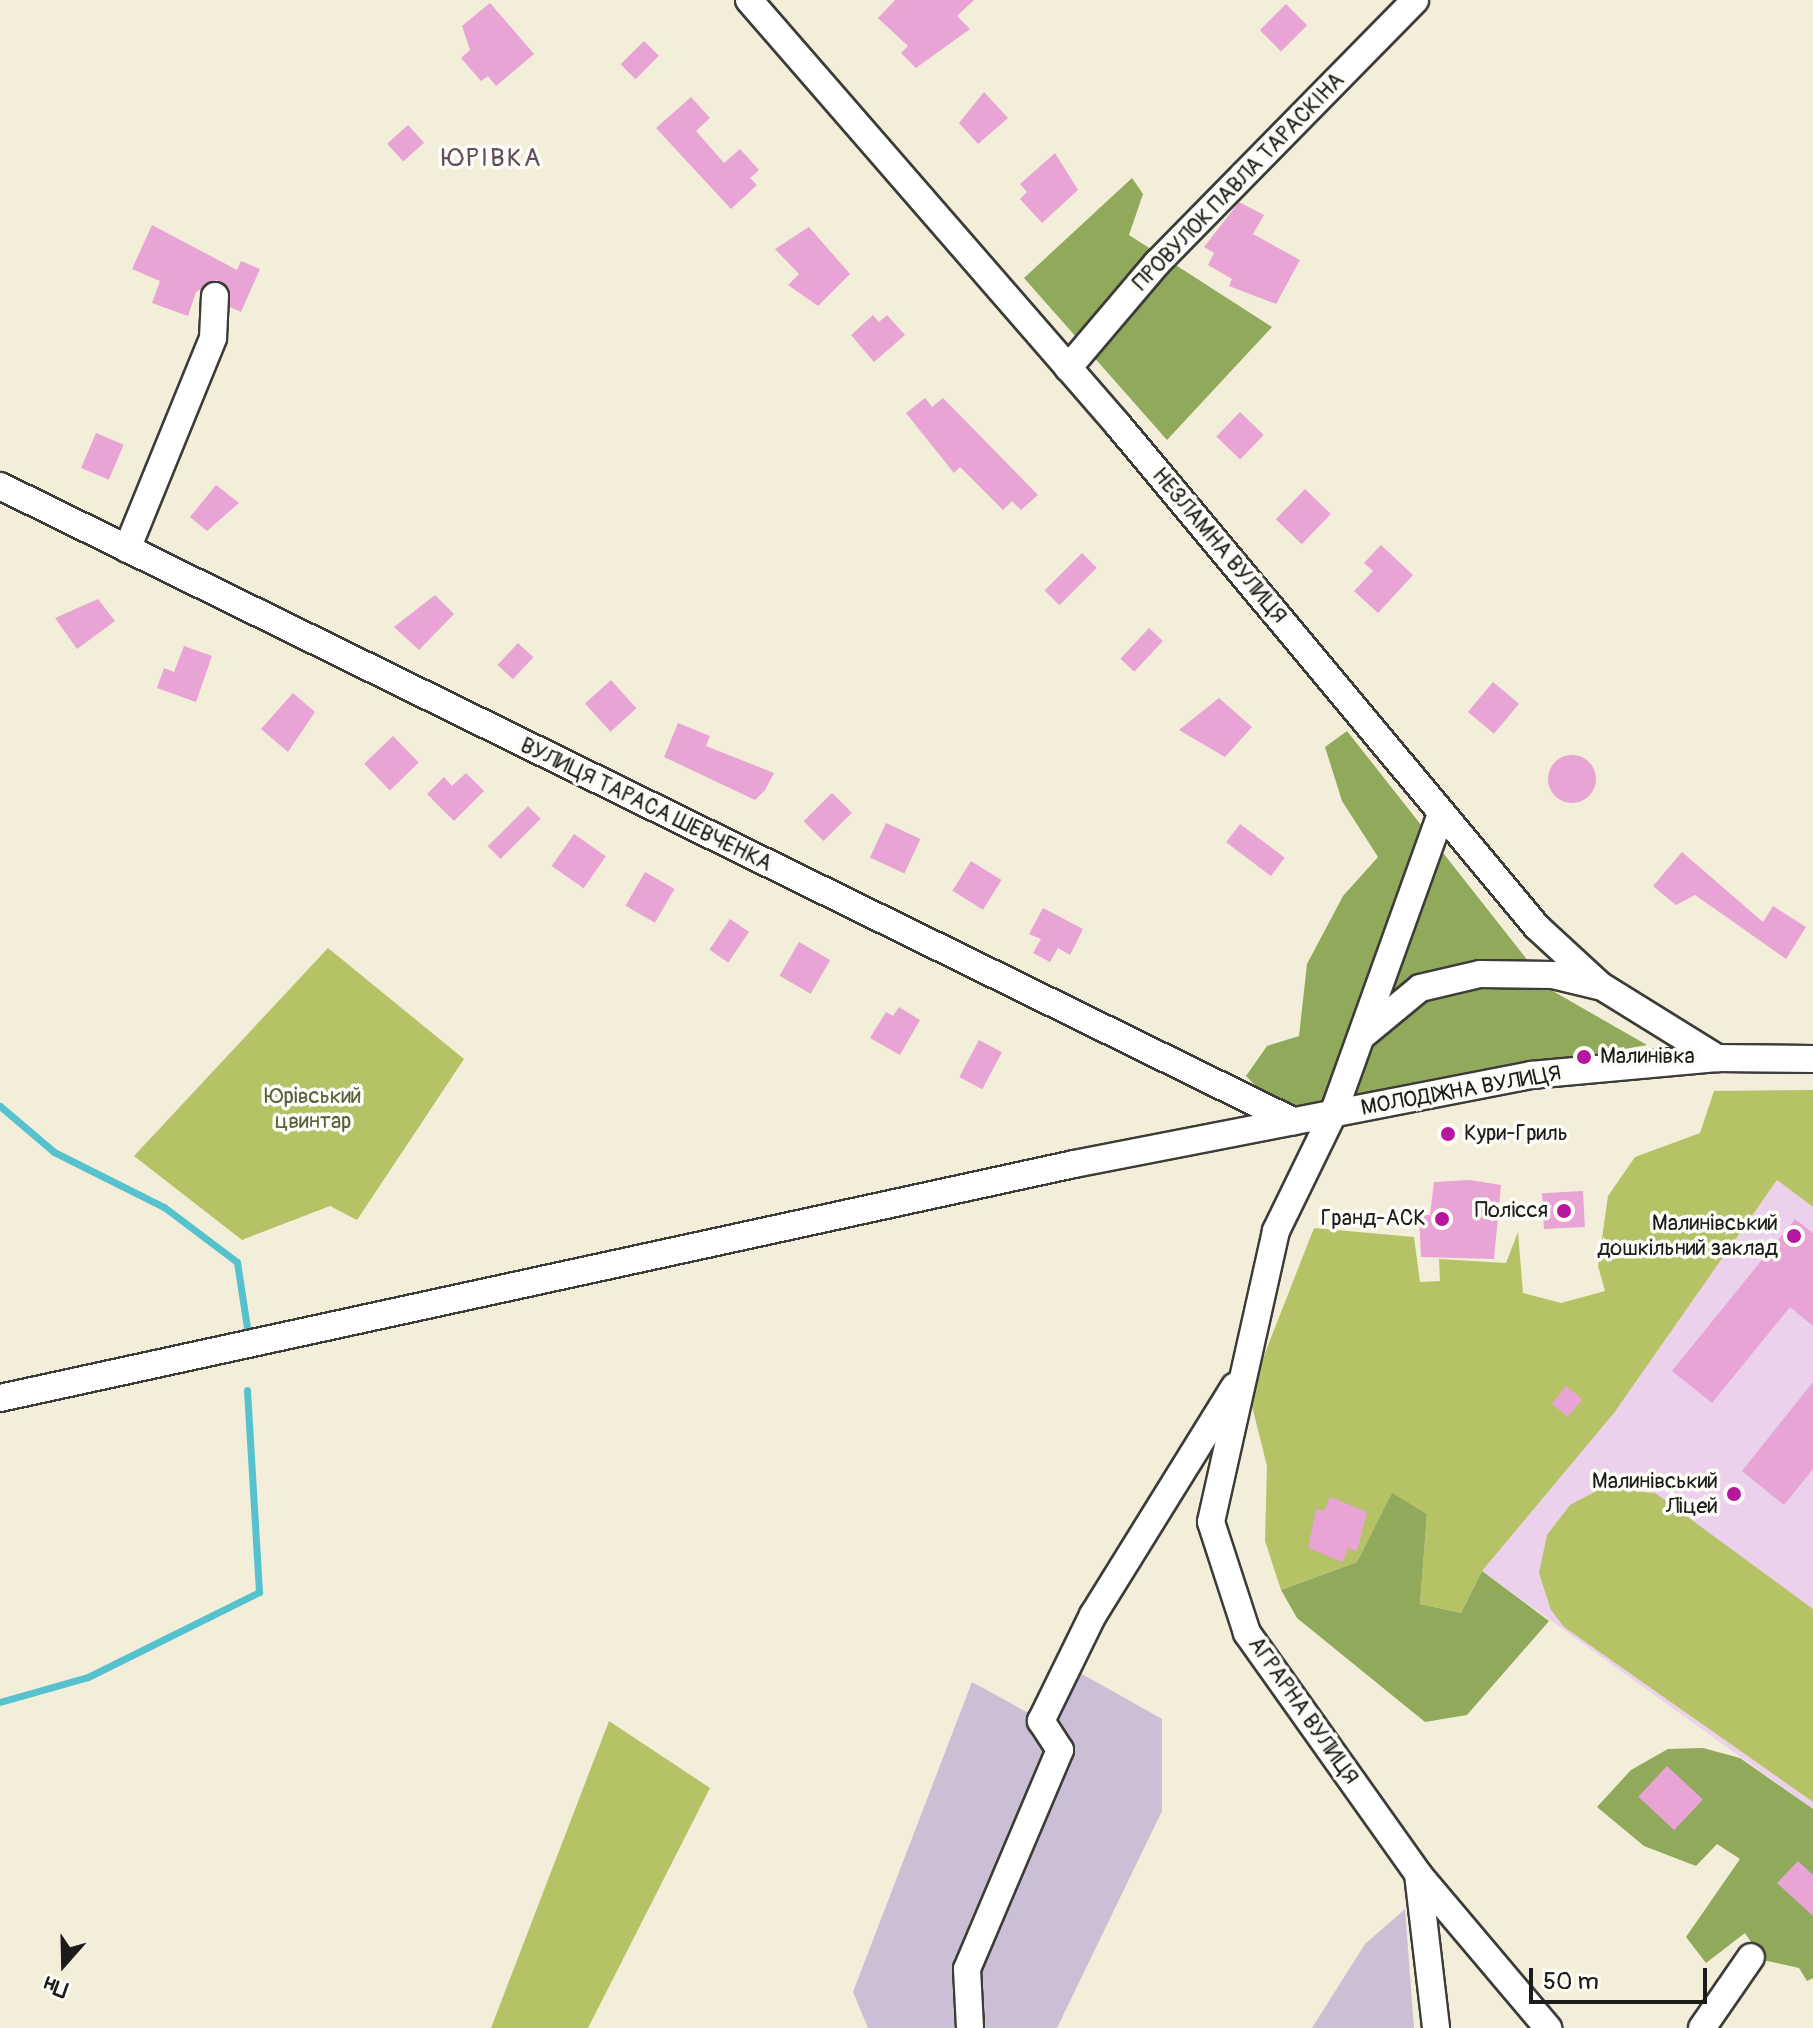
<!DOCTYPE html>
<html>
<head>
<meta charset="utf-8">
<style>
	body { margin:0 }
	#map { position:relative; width:1813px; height:2028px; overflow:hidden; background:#f3eed9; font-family:Pangolin,sans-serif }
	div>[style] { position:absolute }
	.built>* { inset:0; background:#ebd1eb }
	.industrial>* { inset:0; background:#cbbfd5 }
	.green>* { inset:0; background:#b5c366 }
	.forest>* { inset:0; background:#90a95b }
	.stream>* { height:7px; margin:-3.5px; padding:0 3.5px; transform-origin:3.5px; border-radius:3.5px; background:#55c2ce }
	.building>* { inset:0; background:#e7a4d5; transform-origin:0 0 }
	.round { border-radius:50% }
	.roads { filter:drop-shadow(2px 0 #3c3c38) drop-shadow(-2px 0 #3c3c38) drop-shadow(0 2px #3c3c38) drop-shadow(0 -2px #3c3c38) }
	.minor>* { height:26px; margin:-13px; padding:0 13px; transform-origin:13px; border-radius:13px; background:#fff }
	.dots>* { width:22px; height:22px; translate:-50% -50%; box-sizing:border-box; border:4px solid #fdfcf7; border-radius:50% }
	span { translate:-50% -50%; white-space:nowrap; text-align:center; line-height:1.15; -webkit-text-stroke:7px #fdfcf7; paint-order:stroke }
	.street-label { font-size:22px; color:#1c1c1c }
	.poi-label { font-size:22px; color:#1c1c1c }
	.left { translate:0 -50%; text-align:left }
	.right { translate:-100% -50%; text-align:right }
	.park-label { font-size:22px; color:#595f3a }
	.quarter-label { font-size:26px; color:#634c5d; letter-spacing:2px }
	.north { position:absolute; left:24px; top:1924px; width:80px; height:80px; -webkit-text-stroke:6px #fdfcf7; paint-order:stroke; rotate:200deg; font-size:22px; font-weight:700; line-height:32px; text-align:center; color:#1c1c1c }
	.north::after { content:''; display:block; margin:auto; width:28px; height:36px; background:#1c1c1c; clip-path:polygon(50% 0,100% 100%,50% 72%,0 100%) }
	.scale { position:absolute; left:1529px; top:1968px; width:178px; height:36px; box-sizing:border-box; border:4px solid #1c1c1c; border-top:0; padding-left:10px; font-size:24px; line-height:28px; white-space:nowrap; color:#1c1c1c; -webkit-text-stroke:6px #fdfcf7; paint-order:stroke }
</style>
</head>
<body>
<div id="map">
	<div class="built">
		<div style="clip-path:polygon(1777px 1180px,1813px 1207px,1813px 1609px,1655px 1494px,1638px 1488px,1564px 1627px,1813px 1802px,1813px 1809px,1482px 1571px,1614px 1413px)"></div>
	</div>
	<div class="industrial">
		<div style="clip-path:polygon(1059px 1661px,1162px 1719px,1162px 1811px,1057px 2028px,868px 2028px,853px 1992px,972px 1682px,1032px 1715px)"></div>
		<div style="clip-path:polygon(1405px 1909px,1414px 2028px,1312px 2028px,1365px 1944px)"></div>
	</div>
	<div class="green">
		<div style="clip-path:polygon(328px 948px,464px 1059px,357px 1220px,330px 1206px,242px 1240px,134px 1156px)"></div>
		<div style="clip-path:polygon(1813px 1090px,1813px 1207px,1777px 1180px,1614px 1413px,1482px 1571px,1461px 1613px,1420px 1604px,1427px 1514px,1392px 1494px,1357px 1562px,1281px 1590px,1265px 1541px,1267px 1466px,1249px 1394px,1314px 1228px,1414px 1237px,1420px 1282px,1440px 1281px,1439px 1259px,1506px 1263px,1518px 1232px,1523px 1293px,1561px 1303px,1605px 1291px,1598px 1266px,1608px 1196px,1635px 1157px,1700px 1133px,1714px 1091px)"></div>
		<div style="clip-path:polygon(1602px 1488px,1655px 1493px,1813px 1609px,1813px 1802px,1564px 1627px,1551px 1610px,1539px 1573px,1547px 1535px,1570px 1505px)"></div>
		<div style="clip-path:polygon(609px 1721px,710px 1788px,588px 2028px,491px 2028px)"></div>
	</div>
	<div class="forest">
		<div style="clip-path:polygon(1132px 178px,1143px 194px,1129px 235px,1272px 327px,1167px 440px,1024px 278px)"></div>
		<div style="clip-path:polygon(1347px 731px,1551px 990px,1647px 1045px,1279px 1110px,1246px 1076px,1267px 1046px,1299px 1036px,1307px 964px,1343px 896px,1378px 857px,1342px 801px,1325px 747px)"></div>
		<div style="clip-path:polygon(1392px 1493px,1427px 1514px,1420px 1604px,1461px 1613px,1482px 1571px,1549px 1621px,1467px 1715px,1425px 1722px,1297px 1618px,1281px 1590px,1357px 1562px)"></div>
		<div style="clip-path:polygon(1703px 1748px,1740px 1758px,1813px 1809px,1813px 1978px,1807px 1981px,1799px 1968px,1763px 1960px,1745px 1933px,1706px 1963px,1686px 1937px,1740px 1859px,1717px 1844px,1696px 1866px,1644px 1846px,1597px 1807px,1631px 1770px,1668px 1749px)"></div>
	</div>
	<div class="stream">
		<div style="left:0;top:1106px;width:71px;rotate:40.4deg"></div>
		<div style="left:54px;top:1152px;width:123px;rotate:26.6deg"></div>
		<div style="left:164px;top:1207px;width:91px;rotate:37deg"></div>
		<div style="left:237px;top:1262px;width:73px;rotate:81.3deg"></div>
		<div style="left:0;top:1702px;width:91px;rotate:-15.9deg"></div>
		<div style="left:88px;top:1677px;width:191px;rotate:-26.4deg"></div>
		<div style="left:259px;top:1592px;width:202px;rotate:-93.4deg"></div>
	</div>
	<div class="building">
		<div style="clip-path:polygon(895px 0,974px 0,957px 16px,970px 29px,916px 68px,901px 53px,908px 46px,878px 18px)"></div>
		<div style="clip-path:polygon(490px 3px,534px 54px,496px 86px,488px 76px,481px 81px,461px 58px,470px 50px,462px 26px)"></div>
		<div style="left:1286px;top:4px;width:30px;height:37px;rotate:45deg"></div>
		<div style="left:644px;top:41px;width:21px;height:33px;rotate:45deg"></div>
		<div style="clip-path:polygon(984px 92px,1008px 118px,978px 144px,959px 123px)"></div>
		<div style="clip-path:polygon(691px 97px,710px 118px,696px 131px,724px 163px,740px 149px,759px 170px,750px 178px,757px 185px,731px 209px,656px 128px)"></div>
		<div style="left:408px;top:125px;width:24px;height:28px;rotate:48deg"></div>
		<div style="clip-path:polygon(1055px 153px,1078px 190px,1042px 223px,1020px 199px,1027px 192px,1020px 184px)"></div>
		<div style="clip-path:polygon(1239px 202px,1264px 215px,1253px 234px,1300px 260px,1276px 304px,1229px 286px,1232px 279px,1208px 265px,1214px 253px,1204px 247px)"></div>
		<div style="clip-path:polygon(152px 225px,237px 270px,241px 261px,260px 269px,241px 312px,230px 307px,229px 288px,217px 280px,196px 292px,188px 316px,152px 303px,160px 281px,132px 269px)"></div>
		<div style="clip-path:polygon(809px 227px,850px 274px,818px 306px,788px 285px,799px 274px,775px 249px)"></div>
		<div style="clip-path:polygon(873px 315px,879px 322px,887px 315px,905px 335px,874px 362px,851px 335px)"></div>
		<div style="clip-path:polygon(925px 398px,932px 407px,943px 398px,1038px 495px,1021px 510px,1012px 501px,1003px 510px,960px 467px,954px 473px,906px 413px)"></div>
		<div style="left:1240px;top:412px;width:33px;height:34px;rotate:44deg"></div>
		<div style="left:96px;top:433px;width:30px;height:38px;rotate:23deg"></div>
		<div style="clip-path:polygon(216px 485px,239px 503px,207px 531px,190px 517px)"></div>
		<div style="left:1305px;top:489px;width:36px;height:42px;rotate:44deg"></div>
		<div style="clip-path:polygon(1381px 545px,1413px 575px,1378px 613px,1354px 591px,1373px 571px,1364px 563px)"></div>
		<div style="left:1082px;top:553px;width:21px;height:53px;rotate:45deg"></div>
		<div style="clip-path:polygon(435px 595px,454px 614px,419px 650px,394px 627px)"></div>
		<div style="clip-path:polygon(98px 599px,115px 621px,77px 649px,55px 618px)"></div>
		<div style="left:1149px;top:628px;width:19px;height:42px;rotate:43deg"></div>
		<div style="left:518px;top:643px;width:21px;height:30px;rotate:43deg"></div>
		<div style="clip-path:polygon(184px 646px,212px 656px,196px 702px,157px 688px,164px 668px,174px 672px)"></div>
		<div style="left:611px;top:680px;width:38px;height:35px;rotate:48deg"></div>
		<div style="left:1493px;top:682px;width:34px;height:39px;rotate:40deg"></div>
		<div style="clip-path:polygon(293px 693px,315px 712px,288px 752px,261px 729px)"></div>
		<div style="clip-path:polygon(1219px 698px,1252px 727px,1225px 757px,1179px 730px)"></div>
		<div style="clip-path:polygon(678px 723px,710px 736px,706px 746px,774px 773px,765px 790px,755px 800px,664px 757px)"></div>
		<div style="left:393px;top:736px;width:37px;height:40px;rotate:46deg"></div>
		<div class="round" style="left:1548px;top:755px;width:48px;height:48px"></div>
		<div style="clip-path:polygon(466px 773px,484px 791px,454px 821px,427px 794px,444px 777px,452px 786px)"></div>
		<div style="left:832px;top:793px;width:28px;height:40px;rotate:45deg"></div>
		<div style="left:528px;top:806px;width:18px;height:57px;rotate:45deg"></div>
		<div style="left:886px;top:823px;width:38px;height:38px;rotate:25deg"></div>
		<div style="left:1240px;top:824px;width:56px;height:23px;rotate:37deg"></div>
		<div style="left:574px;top:834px;width:39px;height:39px;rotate:35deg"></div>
		<div style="clip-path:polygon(1682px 852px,1763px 922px,1773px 906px,1806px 927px,1786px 959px,1695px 895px,1676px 905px,1653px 886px)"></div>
		<div style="left:971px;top:861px;width:36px;height:35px;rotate:32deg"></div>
		<div style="left:645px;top:872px;width:34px;height:39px;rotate:30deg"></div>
		<div style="clip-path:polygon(1043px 908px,1083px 929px,1070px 955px,1058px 948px,1050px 962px,1033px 953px,1041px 939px,1029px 934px)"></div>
		<div style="left:730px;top:919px;width:23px;height:37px;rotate:34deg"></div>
		<div style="left:799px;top:942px;width:36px;height:39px;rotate:30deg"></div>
		<div style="clip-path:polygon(899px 1007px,920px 1020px,900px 1055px,870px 1038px,886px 1012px,893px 1016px)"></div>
		<div style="left:979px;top:1040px;width:26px;height:42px;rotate:28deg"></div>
		<div style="clip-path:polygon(1470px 1180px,1501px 1185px,1494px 1259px,1421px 1257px,1419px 1215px,1430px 1215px,1434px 1182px)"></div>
		<div style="left:1583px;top:1191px;width:36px;height:41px;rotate:87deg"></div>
		<div style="clip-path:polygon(1795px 1219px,1813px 1233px,1813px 1326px,1790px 1307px,1712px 1403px,1672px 1371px)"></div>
		<div style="clip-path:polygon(1813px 1382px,1813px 1469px,1784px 1505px,1742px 1471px)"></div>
		<div style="left:1566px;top:1386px;width:21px;height:23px;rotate:39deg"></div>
		<div style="clip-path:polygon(1330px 1497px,1367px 1512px,1357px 1551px,1348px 1548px,1343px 1562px,1308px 1548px,1316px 1509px,1324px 1511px)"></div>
		<div style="left:1667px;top:1766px;width:49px;height:42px;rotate:43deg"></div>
		<div style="clip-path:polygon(1798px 1861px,1813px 1875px,1813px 1916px,1777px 1883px)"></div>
	</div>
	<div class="roads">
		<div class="minor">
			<div style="left:749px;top:0;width:564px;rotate:49.02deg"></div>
			<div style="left:1119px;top:426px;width:652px;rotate:50.16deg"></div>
			<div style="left:1537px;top:927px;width:87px;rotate:42.7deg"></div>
			<div style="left:1601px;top:986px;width:137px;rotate:31.8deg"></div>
			<div style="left:1068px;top:368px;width:138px;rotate:-49.7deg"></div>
			<div style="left:1157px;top:263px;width:368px;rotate:-45.5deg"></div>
			<div style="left:0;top:486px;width:1441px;rotate:26.16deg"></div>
			<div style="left:127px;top:549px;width:228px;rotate:-67.8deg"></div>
			<div style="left:213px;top:338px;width:42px;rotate:-87.3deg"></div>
			<div style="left:1441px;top:814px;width:319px;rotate:109.8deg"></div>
			<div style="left:1333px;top:1114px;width:130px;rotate:116deg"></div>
			<div style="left:1276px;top:1231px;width:298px;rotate:102.6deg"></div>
			<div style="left:1211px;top:1522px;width:117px;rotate:72deg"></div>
			<div style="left:1247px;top:1633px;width:296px;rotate:54.6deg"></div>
			<div style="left:1418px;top:1874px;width:202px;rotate:49.8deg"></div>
			<div style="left:1362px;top:1036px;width:75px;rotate:-39.6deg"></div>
			<div style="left:1420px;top:988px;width:62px;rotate:-13.1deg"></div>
			<div style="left:1480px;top:974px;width:73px;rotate:0.8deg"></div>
			<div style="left:1553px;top:975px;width:46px;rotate:13.7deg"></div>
			<div style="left:0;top:1398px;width:1099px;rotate:-12.29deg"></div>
			<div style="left:1074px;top:1164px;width:466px;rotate:-11deg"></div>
			<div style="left:1531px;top:1075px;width:187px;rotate:-5.2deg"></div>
			<div style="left:1717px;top:1058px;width:96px;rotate:0.6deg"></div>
			<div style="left:1418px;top:1874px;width:155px;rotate:83.3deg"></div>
			<div style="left:970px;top:2028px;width:59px;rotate:-92.9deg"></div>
			<div style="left:967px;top:1969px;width:238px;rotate:-67deg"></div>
			<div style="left:1060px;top:1750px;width:35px;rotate:-123deg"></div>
			<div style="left:1041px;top:1721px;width:118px;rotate:-63.9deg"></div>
			<div style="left:1093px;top:1615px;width:269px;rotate:-58.2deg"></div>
			<div style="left:1702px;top:2028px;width:86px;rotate:-55.4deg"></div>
		</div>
	</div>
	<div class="dots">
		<div style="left:1584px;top:1057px;background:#b5179e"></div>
		<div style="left:1448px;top:1134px;background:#b5179e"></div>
		<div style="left:1564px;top:1211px;background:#b5179e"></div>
		<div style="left:1442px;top:1219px;background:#b5179e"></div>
		<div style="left:1794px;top:1236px;background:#b5179e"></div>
		<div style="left:1734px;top:1494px;background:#b5179e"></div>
	</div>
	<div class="street-label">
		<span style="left:1239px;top:182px;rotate:-46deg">ПРОВУЛОК ПАВЛА ТАРАСКІНА</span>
		<span style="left:1219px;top:546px;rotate:50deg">НЕЗЛАМНА ВУЛИЦЯ</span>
		<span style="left:646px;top:805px;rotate:26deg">ВУЛИЦЯ ТАРАСА ШЕВЧЕНКА</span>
		<span style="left:1461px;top:1091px;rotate:-10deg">МОЛОДІЖНА ВУЛИЦЯ</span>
		<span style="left:1303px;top:1711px;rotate:55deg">АГРАРНА ВУЛИЦЯ</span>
	</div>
	<div class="poi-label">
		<span class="left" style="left:1600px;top:1057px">Малинівка</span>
		<span class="left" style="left:1464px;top:1134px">Кури-Гриль</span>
		<span class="right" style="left:1548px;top:1211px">Полісся</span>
		<span class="right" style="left:1426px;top:1219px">Гранд-АСК</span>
		<span class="right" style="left:1778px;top:1236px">Малинівський<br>дошкільний заклад</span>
		<span class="right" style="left:1718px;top:1494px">Малинівський<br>Ліцей</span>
	</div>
	<div class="park-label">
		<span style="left:313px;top:1109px">Юрівський<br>цвинтар</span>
	</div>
	<div class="quarter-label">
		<span style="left:492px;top:159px">ЮРІВКА</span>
	</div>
	<div class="north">Пн</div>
	<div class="scale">50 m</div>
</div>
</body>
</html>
